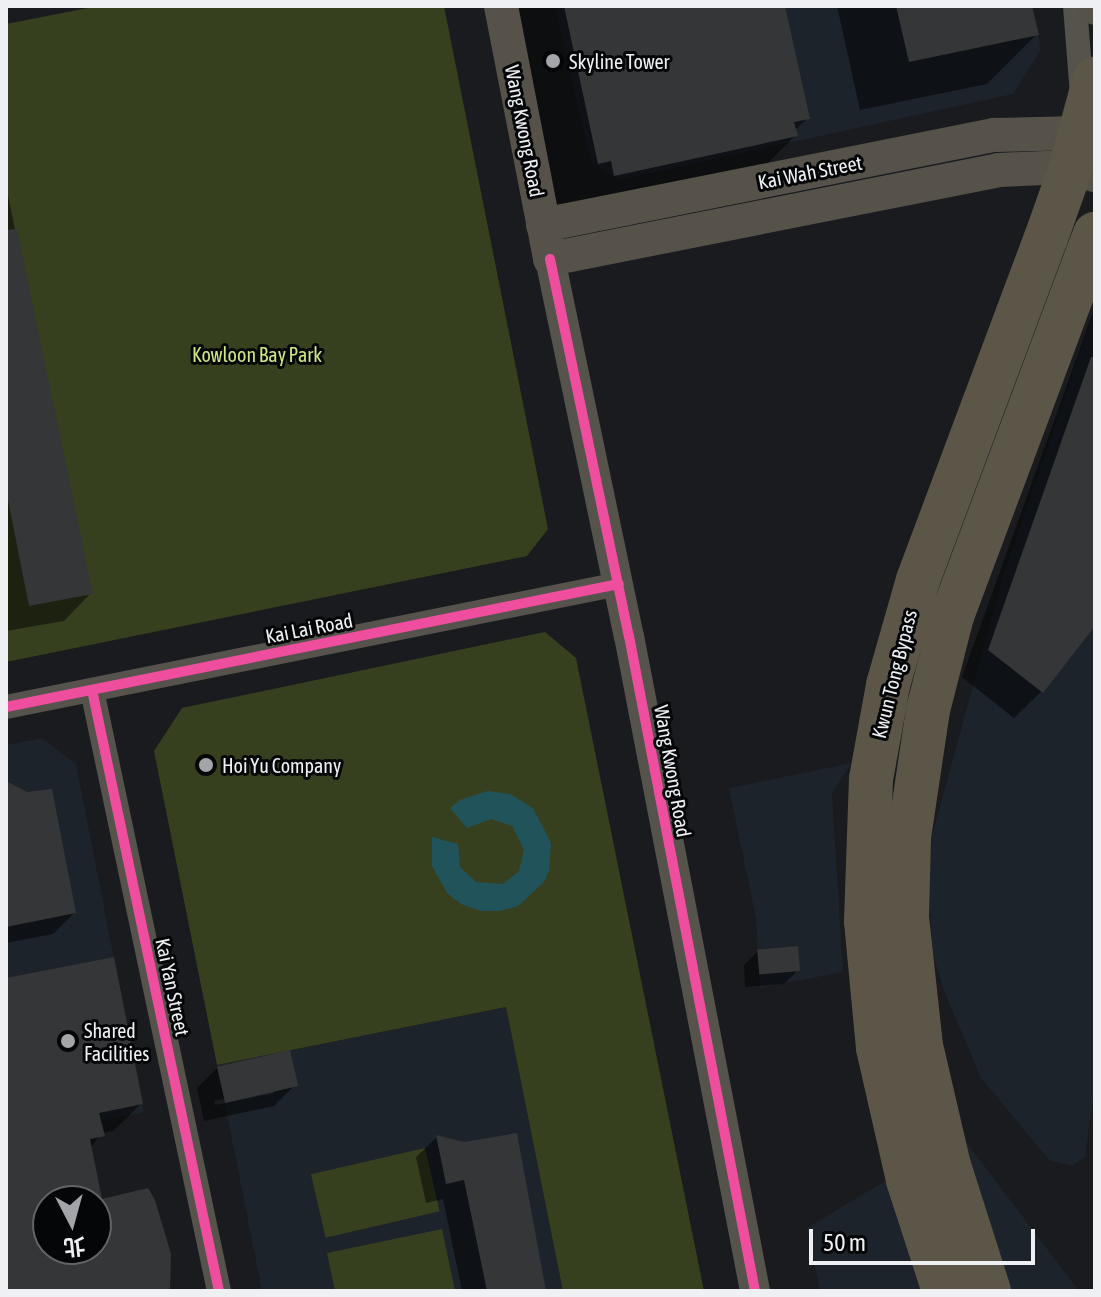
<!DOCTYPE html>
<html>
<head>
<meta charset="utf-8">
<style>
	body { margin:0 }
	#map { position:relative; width:1101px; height:1297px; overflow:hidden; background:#191b1e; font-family:"Asap Condensed","Noto Sans TC",sans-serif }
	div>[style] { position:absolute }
	.built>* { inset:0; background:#1c232a }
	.green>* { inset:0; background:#37401e; transform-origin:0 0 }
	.water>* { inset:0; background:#20535a }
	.shadow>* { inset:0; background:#0007 }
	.building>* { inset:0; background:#343637; transform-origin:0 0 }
	.minor>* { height:24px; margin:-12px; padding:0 12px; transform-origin:12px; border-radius:12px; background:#56524c }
	.tertiary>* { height:30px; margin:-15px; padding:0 15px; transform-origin:15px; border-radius:15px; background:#56524c }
	.secondary>* { height:34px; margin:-17px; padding:0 17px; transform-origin:17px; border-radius:17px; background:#565149 }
	.motorway>* { height:44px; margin:-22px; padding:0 22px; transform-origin:22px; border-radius:22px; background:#5c5649 }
	.motorway-bridge>* { height:44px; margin:-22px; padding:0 22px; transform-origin:22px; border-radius:22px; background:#5c5649 }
	.cycleway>* { height:10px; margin:-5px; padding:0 5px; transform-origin:5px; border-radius:5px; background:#ef4d9e }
	.dots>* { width:22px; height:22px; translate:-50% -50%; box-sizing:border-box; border:4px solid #050607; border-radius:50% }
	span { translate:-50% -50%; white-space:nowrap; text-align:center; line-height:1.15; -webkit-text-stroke:6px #050607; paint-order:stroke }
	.poi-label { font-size:20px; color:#eef0f3 }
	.left { translate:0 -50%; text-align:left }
	.street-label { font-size:20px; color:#eef0f3 }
	.park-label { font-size:20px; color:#cee784 }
	.frame { position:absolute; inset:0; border:8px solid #eef0f3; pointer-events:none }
	.north { position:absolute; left:32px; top:1185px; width:80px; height:80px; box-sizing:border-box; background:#050607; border:2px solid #626465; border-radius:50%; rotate:174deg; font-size:22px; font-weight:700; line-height:32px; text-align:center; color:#eef0f3 }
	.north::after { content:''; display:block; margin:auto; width:28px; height:36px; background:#a3a5a8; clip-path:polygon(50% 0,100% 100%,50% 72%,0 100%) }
	.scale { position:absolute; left:809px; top:1229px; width:226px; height:36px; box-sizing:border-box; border:4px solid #eef0f3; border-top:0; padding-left:10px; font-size:24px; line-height:28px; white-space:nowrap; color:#eef0f3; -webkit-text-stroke:6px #050607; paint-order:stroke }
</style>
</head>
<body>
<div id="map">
	<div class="built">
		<div style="clip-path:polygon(555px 6px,1032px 6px,1041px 49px,1013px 94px,618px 180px,591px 163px)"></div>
		<div style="clip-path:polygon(1095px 309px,1095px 1085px,1085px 1157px,1072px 1166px,1049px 1160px,981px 1078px,944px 991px,933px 955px,926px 857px,1002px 580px)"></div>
		<div style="clip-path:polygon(42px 738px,76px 764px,144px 1112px,6px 1140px,6px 745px)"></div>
		<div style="clip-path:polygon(852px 763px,832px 793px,843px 972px,760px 988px,756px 919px,729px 788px)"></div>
		<div style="clip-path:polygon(506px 1007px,563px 1291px,262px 1291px,217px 1065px)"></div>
		<div style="clip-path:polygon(961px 1135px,1079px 1291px,820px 1291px,807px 1228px)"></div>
	</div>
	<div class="green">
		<div style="clip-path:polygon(98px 6px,444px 6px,548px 529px,527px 556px,6px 662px,6px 24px)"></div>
		<div style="clip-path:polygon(545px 632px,576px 658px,704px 1291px,563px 1291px,506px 1007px,217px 1065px,154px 751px,182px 708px)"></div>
		<div style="left:425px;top:1148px;width:65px;height:117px;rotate:77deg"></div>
		<div style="clip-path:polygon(442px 1229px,455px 1291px,335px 1291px,327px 1253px)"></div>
	</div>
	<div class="water">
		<div style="clip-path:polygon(488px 791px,510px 794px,533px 808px,551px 843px,549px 871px,544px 882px,518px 906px,500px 911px,481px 911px,461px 904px,447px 893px,432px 866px,432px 837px,458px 844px,460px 867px,476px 882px,503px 884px,519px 871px,524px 850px,512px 826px,491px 819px,467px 828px,450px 808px,460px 800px)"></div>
	</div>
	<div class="shadow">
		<div style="clip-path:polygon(505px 6px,783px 6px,808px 118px,794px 131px,795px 136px,746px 185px,549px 211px)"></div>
		<div style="clip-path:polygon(837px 6px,1030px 6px,1036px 35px,987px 84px,860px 110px)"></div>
		<div style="clip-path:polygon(6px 186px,91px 593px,64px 621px,6px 631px)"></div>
		<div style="clip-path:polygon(1095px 307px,1095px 623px,1042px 691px,1014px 718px,962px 677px)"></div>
		<div style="clip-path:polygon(6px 787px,74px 913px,53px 934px,6px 943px)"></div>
		<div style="clip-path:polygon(758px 951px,798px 970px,784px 984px,745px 987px,744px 965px)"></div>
		<div style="clip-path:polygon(evenodd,6px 980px,141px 1104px,113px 1131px,102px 1133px,90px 1148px,101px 1201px,168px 1291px,6px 1291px,6px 980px,48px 1201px,96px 1201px,96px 1249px,48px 1249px,48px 1201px)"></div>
		<div style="clip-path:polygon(evenodd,218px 1067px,295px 1085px,274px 1106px,204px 1121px,197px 1088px,218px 1067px,274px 1089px,274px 1093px,215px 1105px,214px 1101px,274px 1089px)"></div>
		<div style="clip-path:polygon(437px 1137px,545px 1291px,462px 1291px,443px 1199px,426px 1203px,416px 1157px)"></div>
	</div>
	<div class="building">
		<div style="clip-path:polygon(564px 6px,785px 6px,810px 119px,794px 122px,798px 136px,614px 176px,611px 161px,598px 164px)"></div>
		<div style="clip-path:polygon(896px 6px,1032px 6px,1039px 35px,909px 62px)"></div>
		<div style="clip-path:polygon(17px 229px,93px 594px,29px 606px,6px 490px,6px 230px)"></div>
		<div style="clip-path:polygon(1091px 357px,1095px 357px,1095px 626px,1043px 693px,988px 650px)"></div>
		<div style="clip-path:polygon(6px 781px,27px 792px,52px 789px,76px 913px,6px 927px)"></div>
		<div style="left:798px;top:946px;width:25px;height:41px;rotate:85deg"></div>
		<div style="clip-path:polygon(evenodd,114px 957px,143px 1104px,99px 1113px,105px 1136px,90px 1139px,102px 1199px,148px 1188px,155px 1200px,171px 1254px,170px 1291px,6px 1291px,6px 978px,114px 957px,48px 1201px,96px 1201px,96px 1249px,48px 1249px,48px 1201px)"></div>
		<div style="left:290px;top:1050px;width:37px;height:75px;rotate:77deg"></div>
		<div style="clip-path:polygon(517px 1133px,546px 1291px,487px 1291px,464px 1180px,446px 1184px,436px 1135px,464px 1142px)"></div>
	</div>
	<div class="minor">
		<div style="left:1075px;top:6px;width:88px;rotate:85.5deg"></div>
		<div style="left:92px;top:690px;width:614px;rotate:78.07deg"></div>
		<div style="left:6px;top:707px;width:625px;rotate:-11.35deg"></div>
	</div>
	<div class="tertiary">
		<div style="left:550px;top:259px;width:385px;rotate:78.2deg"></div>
		<div style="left:629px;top:636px;width:667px;rotate:79.11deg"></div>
	</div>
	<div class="secondary">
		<div style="left:501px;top:6px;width:258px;rotate:79deg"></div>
		<div style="left:550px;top:259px;width:457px;rotate:-11.2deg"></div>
		<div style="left:998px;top:170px;width:70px;rotate:-2.5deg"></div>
		<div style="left:1068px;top:167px;width:28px;rotate:17deg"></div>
		<div style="left:1094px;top:6px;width:2px;rotate:63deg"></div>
		<div style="left:543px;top:225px;width:460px;rotate:-11.3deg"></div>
		<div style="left:994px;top:135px;width:84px;rotate:-1.4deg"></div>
		<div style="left:1078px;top:133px;width:17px;rotate:10deg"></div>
	</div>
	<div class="motorway">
		<div style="left:989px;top:1291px;width:131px;rotate:-107.7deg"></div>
		<div style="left:949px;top:1166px;width:123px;rotate:-103.1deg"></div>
		<div style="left:921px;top:1046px;width:129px;rotate:-96.2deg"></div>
		<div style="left:907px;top:918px;width:81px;rotate:-88.6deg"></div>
		<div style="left:909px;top:837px;width:128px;rotate:-81.5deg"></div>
		<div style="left:928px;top:710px;width:97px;rotate:-75.7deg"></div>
		<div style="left:952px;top:616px;width:408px;rotate:-69.5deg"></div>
	</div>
	<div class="motorway-bridge">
		<div style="left:944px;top:1291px;width:117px;rotate:-108deg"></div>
		<div style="left:908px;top:1180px;width:135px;rotate:-102.8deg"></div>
		<div style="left:878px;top:1048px;width:128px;rotate:-95.4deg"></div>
		<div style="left:866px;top:921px;width:142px;rotate:-88deg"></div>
		<div style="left:871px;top:779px;width:96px;rotate:-79.7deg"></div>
		<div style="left:888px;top:685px;width:109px;rotate:-74.1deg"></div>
		<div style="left:918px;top:580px;width:365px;rotate:-69.5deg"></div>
		<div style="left:1046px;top:238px;width:69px;rotate:-70.5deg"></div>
		<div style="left:1069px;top:173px;width:98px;rotate:-74.7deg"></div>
	</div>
	<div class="cycleway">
		<div style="left:550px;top:259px;width:385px;rotate:78.2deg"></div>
		<div style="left:629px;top:636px;width:667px;rotate:79.11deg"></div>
		<div style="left:92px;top:690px;width:614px;rotate:78.07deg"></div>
		<div style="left:6px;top:707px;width:625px;rotate:-11.35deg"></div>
	</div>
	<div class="dots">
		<div style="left:553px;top:61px;background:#a3a5a8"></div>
		<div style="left:206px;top:765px;background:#a3a5a8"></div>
		<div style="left:68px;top:1041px;background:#a3a5a8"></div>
	</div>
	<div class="poi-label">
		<span class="left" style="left:569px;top:61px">Skyline Tower</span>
		<span class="left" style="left:222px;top:765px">Hoi Yu Company</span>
		<span class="left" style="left:84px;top:1042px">Shared<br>Facilities</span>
	</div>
	<div class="street-label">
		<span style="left:525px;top:131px;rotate:79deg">Wang Kwong Road</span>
		<span style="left:810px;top:172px;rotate:-11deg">Kai Wah Street</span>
		<span style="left:309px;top:628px;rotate:-11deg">Kai Lai Road</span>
		<span style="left:894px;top:674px;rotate:-76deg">Kwun Tong Bypass</span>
		<span style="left:673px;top:771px;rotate:80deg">Wang Kwong Road</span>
		<span style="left:173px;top:987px;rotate:78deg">Kai Yan Street</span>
	</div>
	<div class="park-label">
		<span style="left:257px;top:354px">Kowloon Bay Park</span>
	</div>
	<div class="frame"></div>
	<div class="north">北</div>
	<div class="scale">50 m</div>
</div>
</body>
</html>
